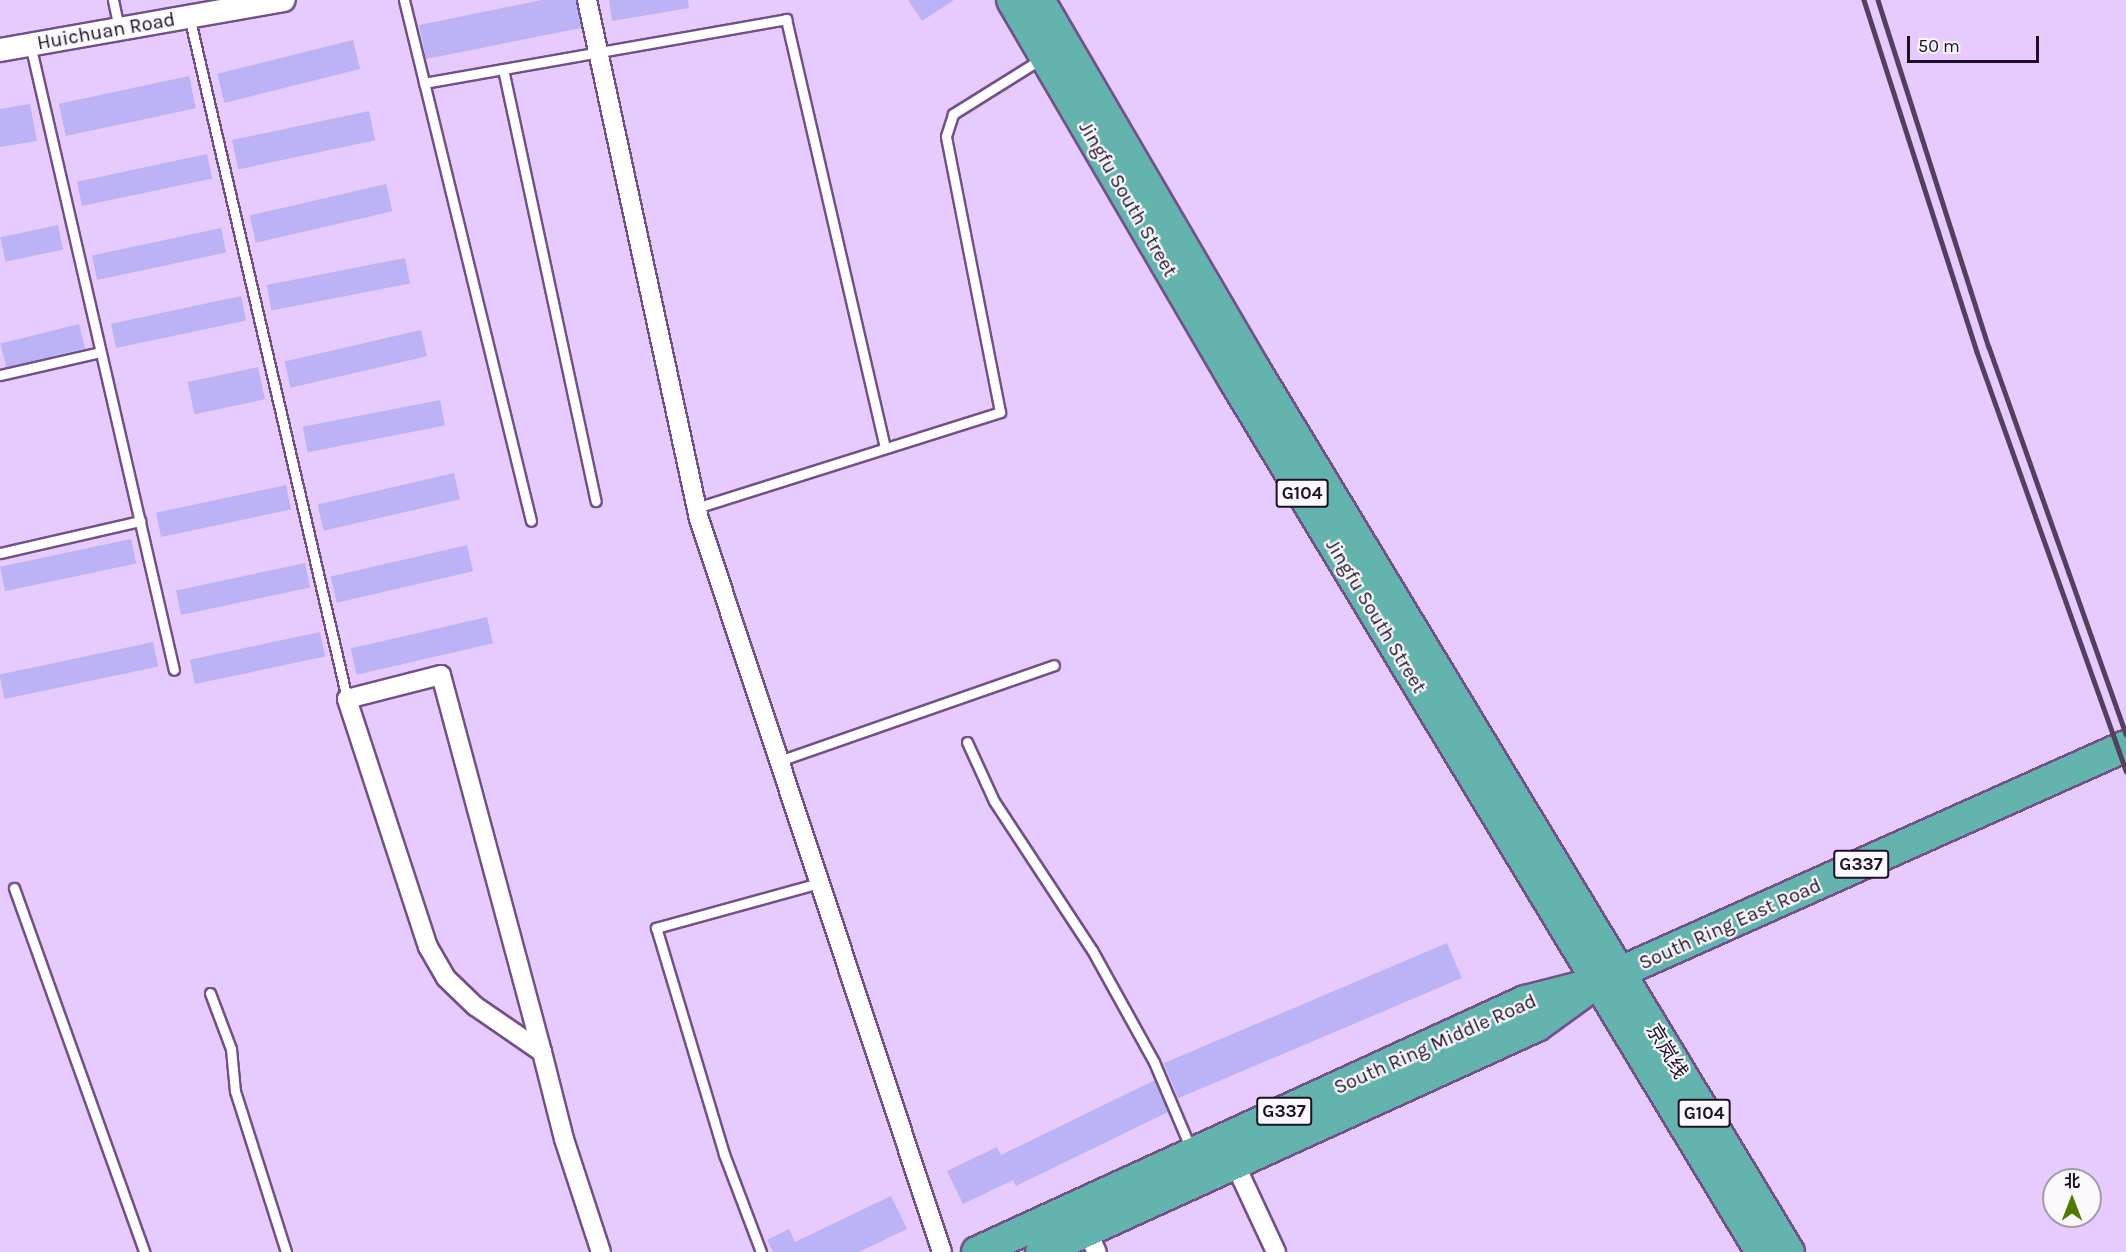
<!DOCTYPE html>
<html>
<head>
<meta charset="utf-8">
<style>
	body { margin:0 }
	#map { position:relative; width:2126px; height:1252px; overflow:hidden; background:#e8cbfe; font-family:Karla,"Noto Sans SC",sans-serif }
	div>[style] { position:absolute }
	.building>* { inset:0; background:#bbb3f5; transform-origin:0 0 }
	.roads { filter:drop-shadow(2px 0 #715188) drop-shadow(-2px 0 #715188) drop-shadow(0 2px #715188) drop-shadow(0 -2px #715188) }
	.service>* { height:9px; margin:-4.5px; padding:0 4.5px; transform-origin:4.5px; border-radius:4.5px; background:#fff }
	.minor>* { height:18px; margin:-9px; padding:0 9px; transform-origin:9px; border-radius:9px; background:#fff }
	.tertiary>* { height:22px; margin:-11px; padding:0 11px; transform-origin:11px; border-radius:11px; background:#fff }
	.trunk>* { height:30px; margin:-15px; padding:0 15px; transform-origin:15px; border-radius:15px; background:#63b3af }
	.rail>* { height:4.5px; margin:-2.25px; padding:0 2.25px; transform-origin:2.25px; border-radius:2.25px; background:#52415e }
	span { translate:-50% -50%; white-space:nowrap; text-align:center; line-height:1.15; -webkit-text-stroke:4.5px #fbf8fe; paint-order:stroke }
	.shield-label span { padding:2px 4px; background:#fbf8fe; border:2px solid; border-radius:4px; -webkit-text-stroke-width:0 }
	.shield-label { font-size:18px; color:#1e1127; font-weight:700 }
	.street-label { font-size:20px; color:#1e1127 }
	.north { position:absolute; left:2042px; top:1168px; width:60px; height:60px; box-sizing:border-box; background:#fbf8fe; border:2px solid #a39ca8; border-radius:50%; rotate:0deg; font-size:16px; font-weight:700; line-height:24px; text-align:center; color:#1e1127 }
	.north::after { content:''; display:block; margin:auto; width:21px; height:27px; background:#4f7c00; clip-path:polygon(50% 0,100% 100%,50% 72%,0 100%) }
	.scale { position:absolute; left:1907px; top:36px; width:132px; height:27px; box-sizing:border-box; border:3px solid #1e1127; border-top:0; padding-left:8px; font-size:18px; line-height:21px; white-space:nowrap; color:#1e1127; -webkit-text-stroke:4px #fbf8fe; paint-order:stroke }
</style>
</head>
<body>
<div id="map">
	<div class="building">
		<div style="clip-path:polygon(542px 0,576px 0,581px 28px,426px 59px,419px 25px)"></div>
		<div style="clip-path:polygon(609px 0,688px 0,689px 8px,612px 21px)"></div>
		<div style="clip-path:polygon(908px 0,954px 0,922px 21px)"></div>
		<div style="left:353px;top:40px;width:30px;height:140px;rotate:76deg"></div>
		<div style="left:189px;top:76px;width:33px;height:133px;rotate:78deg"></div>
		<div style="clip-path:polygon(30px 104px,37px 141px,0 147px,0 109px)"></div>
		<div style="left:369px;top:111px;width:30px;height:140px;rotate:78deg"></div>
		<div style="left:207px;top:154px;width:25px;height:133px;rotate:78deg"></div>
		<div style="left:386px;top:184px;width:28px;height:140px;rotate:77deg"></div>
		<div style="left:58px;top:225px;width:25px;height:59px;rotate:78deg"></div>
		<div style="left:221px;top:228px;width:25px;height:132px;rotate:78deg"></div>
		<div style="left:405px;top:258px;width:26px;height:141px;rotate:79deg"></div>
		<div style="left:241px;top:296px;width:25px;height:133px;rotate:78deg"></div>
		<div style="left:79px;top:324px;width:25px;height:81px;rotate:76deg"></div>
		<div style="left:421px;top:330px;width:27px;height:140px;rotate:77deg"></div>
		<div style="left:258px;top:367px;width:33px;height:72px;rotate:78deg"></div>
		<div style="left:440px;top:400px;width:26px;height:140px;rotate:79deg"></div>
		<div style="left:454px;top:473px;width:27px;height:140px;rotate:77deg"></div>
		<div style="left:286px;top:485px;width:25px;height:133px;rotate:78deg"></div>
		<div style="left:131px;top:539px;width:25px;height:134px;rotate:78deg"></div>
		<div style="left:467px;top:545px;width:27px;height:140px;rotate:77deg"></div>
		<div style="left:305px;top:563px;width:25px;height:132px;rotate:78deg"></div>
		<div style="left:487px;top:617px;width:27px;height:140px;rotate:77deg"></div>
		<div style="left:320px;top:632px;width:25px;height:133px;rotate:78deg"></div>
		<div style="left:153px;top:642px;width:25px;height:157px;rotate:78deg"></div>
		<div style="left:1447px;top:943px;width:38px;height:308px;rotate:67deg"></div>
		<div style="clip-path:polygon(1155px 1080px,1168px 1112px,1016px 1186px,1013px 1180px,963px 1204px,947px 1171px,997px 1147px,1001px 1155px)"></div>
		<div style="clip-path:polygon(891px 1196px,907px 1229px,859px 1252px,773px 1252px,767px 1240px,789px 1229px,795px 1242px)"></div>
	</div>
	<div class="roads">
		<div class="service">
			<div style="left:113px;top:0;width:30px;rotate:78deg"></div>
			<div style="left:404px;top:0;width:536px;rotate:76.3deg"></div>
			<div style="left:189px;top:16px;width:701px;rotate:76.97deg"></div>
			<div style="left:30px;top:44px;width:642px;rotate:77.05deg"></div>
			<div style="left:503px;top:69px;width:442px;rotate:77.9deg"></div>
			<div style="left:424px;top:83px;width:368px;rotate:-10deg"></div>
			<div style="left:786px;top:19px;width:440px;rotate:77deg"></div>
			<div style="left:0;top:375px;width:98px;rotate:-12.9deg"></div>
			<div style="left:696px;top:508px;width:319px;rotate:-17.5deg"></div>
			<div style="left:1000px;top:412px;width:281px;rotate:-101.1deg"></div>
			<div style="left:946px;top:136px;width:23px;rotate:-72deg"></div>
			<div style="left:953px;top:114px;width:104px;rotate:-32deg"></div>
			<div style="left:0;top:553px;width:144px;rotate:-12.9deg"></div>
			<div style="left:967px;top:742px;width:65px;rotate:65.4deg"></div>
			<div style="left:994px;top:801px;width:178px;rotate:56.7deg"></div>
			<div style="left:1092px;top:950px;width:128px;rotate:61deg"></div>
			<div style="left:1154px;top:1062px;width:95px;rotate:67deg"></div>
			<div style="left:779px;top:761px;width:291px;rotate:-19.2deg"></div>
			<div style="left:14px;top:888px;width:387px;rotate:70.3deg"></div>
			<div style="left:210px;top:993px;width:60px;rotate:69.4deg"></div>
			<div style="left:231px;top:1049px;width:42px;rotate:84.6deg"></div>
			<div style="left:235px;top:1091px;width:169px;rotate:72.4deg"></div>
			<div style="left:761px;top:1252px;width:105px;rotate:-110.7deg"></div>
			<div style="left:724px;top:1154px;width:236px;rotate:-106.7deg"></div>
			<div style="left:656px;top:928px;width:169px;rotate:-15.4deg"></div>
		</div>
		<div class="minor">
			<div style="left:587px;top:0;width:531px;rotate:77.82deg"></div>
			<div style="left:699px;top:519px;width:772px;rotate:71.66deg"></div>
			<div style="left:542px;top:1052px;width:81px;rotate:-145.5deg"></div>
			<div style="left:475px;top:1006px;width:40px;rotate:-136deg"></div>
			<div style="left:446px;top:978px;width:36px;rotate:-120deg"></div>
			<div style="left:428px;top:947px;width:261px;rotate:-108.1deg"></div>
			<div style="left:347px;top:699px;width:97px;rotate:-14.3deg"></div>
			<div style="left:441px;top:675px;width:390px;rotate:75deg"></div>
			<div style="left:542px;top:1052px;width:90px;rotate:75.8deg"></div>
			<div style="left:564px;top:1139px;width:119px;rotate:71.9deg"></div>
			<div style="left:1235px;top:1164px;width:97px;rotate:65deg"></div>
			<div style="left:1087px;top:1231px;width:23px;rotate:65deg"></div>
		</div>
		<div class="tertiary">
			<div style="left:0;top:50px;width:288px;rotate:-10deg"></div>
		</div>
		<div class="trunk">
			<div style="left:1012px;top:0;width:440px;rotate:59.7deg"></div>
			<div style="left:1234px;top:380px;width:1019px;rotate:58.85deg"></div>
			<div style="left:1039px;top:0;width:426px;rotate:59.7deg"></div>
			<div style="left:1254px;top:368px;width:1033px;rotate:58.82deg"></div>
			<div style="left:977px;top:1252px;width:603px;rotate:-24.61deg"></div>
			<div style="left:1525px;top:1001px;width:73px;rotate:-14.2deg"></div>
			<div style="left:1596px;top:983px;width:581px;rotate:-24.09deg"></div>
			<div style="left:1041px;top:1252px;width:545px;rotate:-24.5deg"></div>
			<div style="left:1537px;top:1026px;width:58px;rotate:-35.9deg"></div>
		</div>
	</div>
	<div class="rail">
		<div style="left:1864px;top:0;width:370px;rotate:72.2deg"></div>
		<div style="left:1977px;top:352px;width:445px;rotate:70.4deg"></div>
		<div style="left:1878px;top:0;width:364px;rotate:72.3deg"></div>
		<div style="left:1989px;top:347px;width:411px;rotate:70.5deg"></div>
	</div>
	<div class="shield-label">
		<span style="left:1302px;top:493px">G104</span>
		<span style="left:1861px;top:864px">G337</span>
		<span style="left:1284px;top:1111px">G337</span>
		<span style="left:1704px;top:1113px">G104</span>
	</div>
	<div class="street-label">
		<span style="left:106px;top:31px;rotate:-10deg">Huichuan Road</span>
		<span style="left:1128px;top:199px;rotate:60deg">Jingfu South Street</span>
		<span style="left:1376px;top:616px;rotate:59deg">Jingfu South Street</span>
		<span style="left:1730px;top:924px;rotate:-24deg">South Ring East Road</span>
		<span style="left:1435px;top:1044px;rotate:-24deg">South Ring Middle Road</span>
		<span style="left:1667px;top:1051px;rotate:59deg">京岚线</span>
	</div>
	<div class="north">北</div>
	<div class="scale">50 m</div>
</div>
</body>
</html>
